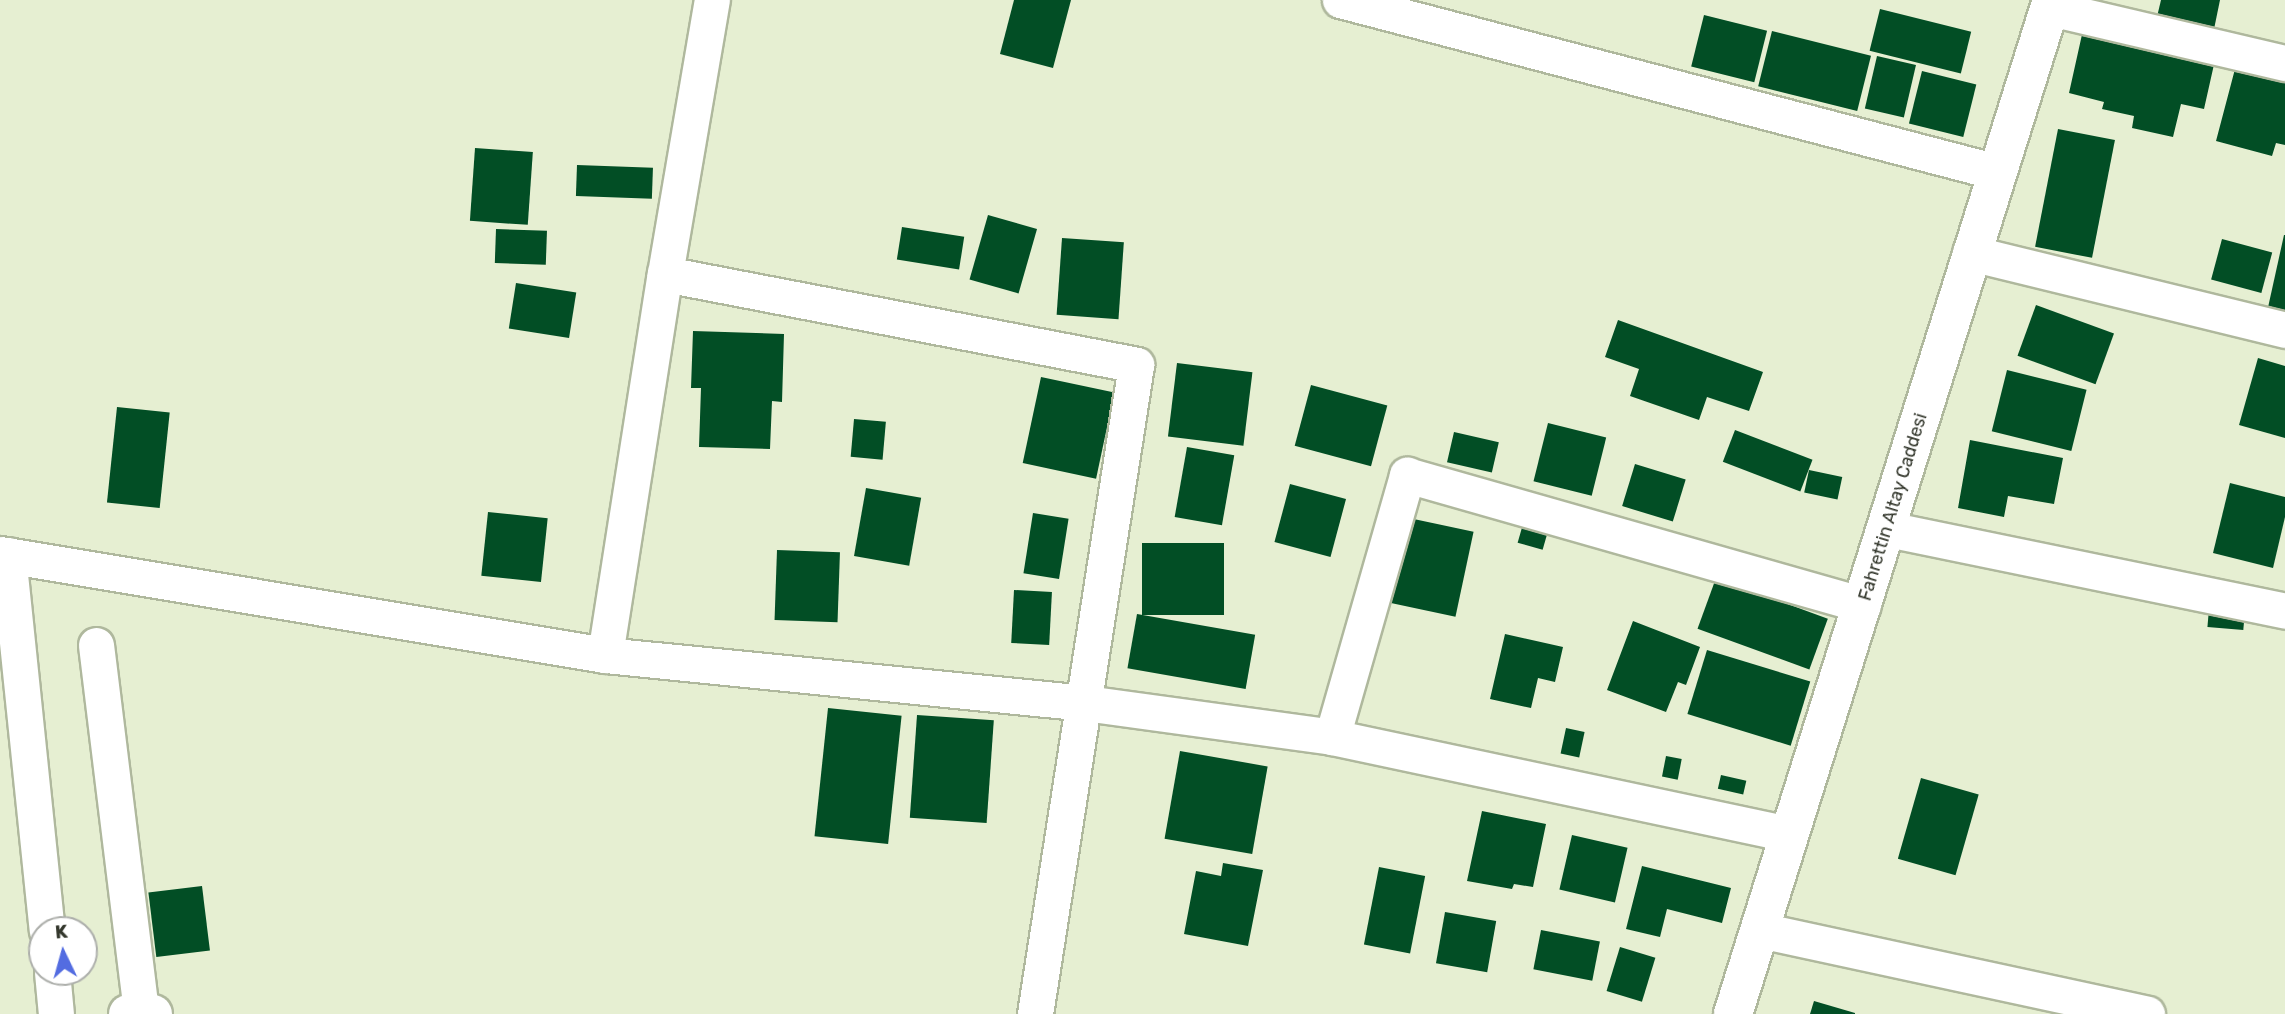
<!DOCTYPE html>
<html>
<head>
<meta charset="utf-8">
<style>
	body { margin:0 }
	#map { position:relative; width:2285px; height:1014px; overflow:hidden; background:#e6efd2; font-family:Rubik,sans-serif }
	div>[style] { position:absolute }
	.building>* { inset:0; background:#024e25; transform-origin:0 0 }
	.roads { filter:drop-shadow(2px 0 #afb89d) drop-shadow(-2px 0 #afb89d) drop-shadow(0 2px #afb89d) drop-shadow(0 -2px #afb89d) }
	.street>* { height:35px; margin:-17.5px; padding:0 17.5px; transform-origin:17.5px; border-radius:17.5px; background:#fff }
	.secondary>* { height:38px; margin:-19px; padding:0 19px; transform-origin:19px; border-radius:19px; background:#fff }
	span { translate:-50% -50%; white-space:nowrap; text-align:center; line-height:1.15; -webkit-text-stroke:7px #fff; paint-order:stroke }
	.street-label { font-size:18px; color:#33372c }
	.north { position:absolute; left:28px; top:916px; width:70px; height:70px; box-sizing:border-box; background:#fff; border:2px solid #adafab; border-radius:50%; rotate:355deg; font-size:19px; font-weight:700; line-height:28px; text-align:center; color:#33372c }
	.north::after { content:''; display:block; margin:auto; width:24px; height:32px; background:#536ce1; clip-path:polygon(50% 0,100% 100%,50% 72%,0 100%) }
</style>
</head>
<body>
<div id="map">
	<div class="building">
		<div style="clip-path:polygon(1014px 0,1071px 0,1053px 68px,1000px 54px)"></div>
		<div style="clip-path:polygon(2161px 0,2220px 0,2213px 34px,2156px 21px)"></div>
		<div style="left:1880px;top:9px;width:94px;height:43px;rotate:14deg"></div>
		<div style="left:1704px;top:15px;width:65px;height:53px;rotate:14deg"></div>
		<div style="clip-path:polygon(2083px 30px,2215px 60px,2204px 109px,2181px 104px,2173px 137px,2132px 128px,2134px 116px,2102px 109px,2104px 102px,2069px 93px)"></div>
		<div style="left:1772px;top:31px;width:102px;height:57px;rotate:14deg"></div>
		<div style="left:1877px;top:56px;width:40px;height:54px;rotate:13deg"></div>
		<div style="clip-path:polygon(2235px 69px,2285px 82px,2285px 145px,2276px 143px,2272px 156px,2216px 141px)"></div>
		<div style="left:1922px;top:71px;width:56px;height:54px;rotate:14deg"></div>
		<div style="left:2058px;top:129px;width:58px;height:120px;rotate:11deg"></div>
		<div style="left:475px;top:148px;width:58px;height:73px;rotate:4deg"></div>
		<div style="left:577px;top:165px;width:76px;height:31px;rotate:2deg"></div>
		<div style="left:988px;top:215px;width:51px;height:67px;rotate:16deg"></div>
		<div style="left:902px;top:227px;width:63px;height:33px;rotate:9deg"></div>
		<div style="left:496px;top:229px;width:51px;height:34px;rotate:2deg"></div>
		<div style="clip-path:polygon(2284px 235px,2285px 235px,2285px 316px,2267px 312px)"></div>
		<div style="left:1062px;top:238px;width:62px;height:77px;rotate:4deg"></div>
		<div style="left:2222px;top:239px;width:52px;height:42px;rotate:15deg"></div>
		<div style="left:516px;top:283px;width:61px;height:46px;rotate:9deg"></div>
		<div style="left:2036px;top:305px;width:83px;height:54px;rotate:20deg"></div>
		<div style="clip-path:polygon(1618px 320px,1763px 372px,1749px 411px,1707px 397px,1699px 420px,1630px 396px,1639px 369px,1605px 357px)"></div>
		<div style="clip-path:polygon(693px 331px,784px 334px,782px 402px,772px 401px,770px 449px,699px 447px,701px 388px,691px 388px)"></div>
		<div style="clip-path:polygon(2258px 358px,2285px 366px,2285px 438px,2239px 425px)"></div>
		<div style="left:1177px;top:363px;width:76px;height:74px;rotate:7deg"></div>
		<div style="left:2007px;top:370px;width:82px;height:63px;rotate:14deg"></div>
		<div style="left:1041px;top:377px;width:75px;height:88px;rotate:12deg"></div>
		<div style="left:1311px;top:385px;width:79px;height:63px;rotate:15deg"></div>
		<div style="left:117px;top:407px;width:53px;height:96px;rotate:6deg"></div>
		<div style="left:854px;top:419px;width:32px;height:38px;rotate:5deg"></div>
		<div style="left:1548px;top:423px;width:60px;height:60px;rotate:14deg"></div>
		<div style="left:1735px;top:430px;width:83px;height:34px;rotate:21deg"></div>
		<div style="left:1454px;top:432px;width:46px;height:31px;rotate:13deg"></div>
		<div style="clip-path:polygon(1970px 440px,2063px 458px,2054px 504px,2008px 496px,2004px 517px,1958px 508px)"></div>
		<div style="left:1187px;top:447px;width:48px;height:71px;rotate:10deg"></div>
		<div style="left:1635px;top:464px;width:53px;height:44px;rotate:17deg"></div>
		<div style="left:1809px;top:470px;width:34px;height:23px;rotate:12deg"></div>
		<div style="clip-path:polygon(2230px 483px,2285px 497px,2285px 517px,2273px 568px,2213px 553px)"></div>
		<div style="left:1290px;top:484px;width:58px;height:60px;rotate:15deg"></div>
		<div style="left:866px;top:488px;width:56px;height:69px;rotate:10deg"></div>
		<div style="left:1527px;top:510px;width:26px;height:34px;rotate:16deg"></div>
		<div style="left:488px;top:512px;width:60px;height:64px;rotate:6deg"></div>
		<div style="left:1033px;top:513px;width:36px;height:61px;rotate:9deg"></div>
		<div style="left:1409px;top:518px;width:66px;height:87px;rotate:12deg"></div>
		<div style="left:1142px;top:543px;width:82px;height:72px"></div>
		<div style="left:777px;top:550px;width:63px;height:70px;rotate:2deg"></div>
		<div style="left:1716px;top:578px;width:119px;height:54px;rotate:20deg"></div>
		<div style="left:1014px;top:590px;width:38px;height:53px;rotate:3deg"></div>
		<div style="left:2209px;top:609px;width:36px;height:18px;rotate:5deg"></div>
		<div style="left:1137px;top:614px;width:120px;height:55px;rotate:10deg"></div>
		<div style="clip-path:polygon(1633px 621px,1700px 647px,1686px 685px,1678px 682px,1666px 712px,1607px 690px)"></div>
		<div style="clip-path:polygon(1505px 634px,1563px 647px,1555px 682px,1538px 678px,1531px 708px,1490px 699px)"></div>
		<div style="left:1707px;top:650px;width:108px;height:67px;rotate:17deg"></div>
		<div style="left:828px;top:708px;width:74px;height:129px;rotate:6deg"></div>
		<div style="left:917px;top:715px;width:77px;height:103px;rotate:4deg"></div>
		<div style="left:1566px;top:728px;width:19px;height:26px;rotate:12deg"></div>
		<div style="left:1180px;top:751px;width:89px;height:89px;rotate:10deg"></div>
		<div style="left:1666px;top:756px;width:16px;height:21px;rotate:11deg"></div>
		<div style="left:1721px;top:775px;width:26px;height:14px;rotate:13deg"></div>
		<div style="left:1921px;top:778px;width:60px;height:84px;rotate:16deg"></div>
		<div style="clip-path:polygon(1482px 811px,1546px 824px,1533px 887px,1514px 884px,1512px 889px,1467px 881px)"></div>
		<div style="left:1572px;top:835px;width:57px;height:56px;rotate:13deg"></div>
		<div style="clip-path:polygon(1223px 863px,1263px 870px,1248px 946px,1184px 934px,1196px 871px,1221px 876px)"></div>
		<div style="clip-path:polygon(1642px 866px,1731px 888px,1722px 923px,1667px 909px,1660px 937px,1626px 929px)"></div>
		<div style="left:1379px;top:867px;width:47px;height:79px;rotate:11deg"></div>
		<div style="left:202px;top:886px;width:65px;height:54px;rotate:83deg"></div>
		<div style="left:1445px;top:912px;width:52px;height:52px;rotate:10deg"></div>
		<div style="left:1541px;top:930px;width:60px;height:40px;rotate:11deg"></div>
		<div style="left:1620px;top:947px;width:37px;height:46px;rotate:17deg"></div>
		<div style="clip-path:polygon(1814px 1001px,1855px 1013px,1855px 1014px,1810px 1014px)"></div>
	</div>
	<div class="roads">
		<div class="street">
			<div style="left:1340px;top:0;width:679px;rotate:14.67deg"></div>
			<div style="left:2050px;top:8px;width:241px;rotate:13.2deg"></div>
			<div style="left:1970px;top:253px;width:324px;rotate:13.7deg"></div>
			<div style="left:665px;top:274px;width:278px;rotate:-80.3deg"></div>
			<div style="left:1887px;top:529px;width:406px;rotate:11.6deg"></div>
			<div style="left:0;top:554px;width:613px;rotate:9.48deg"></div>
			<div style="left:605px;top:655px;width:482px;rotate:5.7deg"></div>
			<div style="left:1085px;top:703px;width:249px;rotate:7.8deg"></div>
			<div style="left:1332px;top:737px;width:468px;rotate:12deg"></div>
			<div style="left:8px;top:555px;width:377px;rotate:84.1deg"></div>
			<div style="left:96px;top:645px;width:371px;rotate:83deg"></div>
			<div style="left:605px;top:655px;width:386px;rotate:-81.1deg"></div>
			<div style="left:665px;top:274px;width:480px;rotate:10.9deg"></div>
			<div style="left:1136px;top:365px;width:657px;rotate:98.85deg"></div>
			<div style="left:1332px;top:737px;width:273px;rotate:-74deg"></div>
			<div style="left:1407px;top:475px;width:474px;rotate:15.9deg"></div>
			<div style="left:1760px;top:930px;width:396px;rotate:12.2deg"></div>
			<div style="left:52px;top:972px;width:42px;rotate:84.6deg"></div>
		</div>
		<div class="secondary">
			<div style="left:128px;top:1014px;width:25px"></div>
			<div style="left:1733px;top:1014px;width:1063px;rotate:-72.54deg"></div>
		</div>
	</div>
	<div class="street-label">
		<span style="left:1893px;top:507px;rotate:-73deg">Fahrettin Altay Caddesi</span>
	</div>
	<div class="north">K</div>
</div>
</body>
</html>
